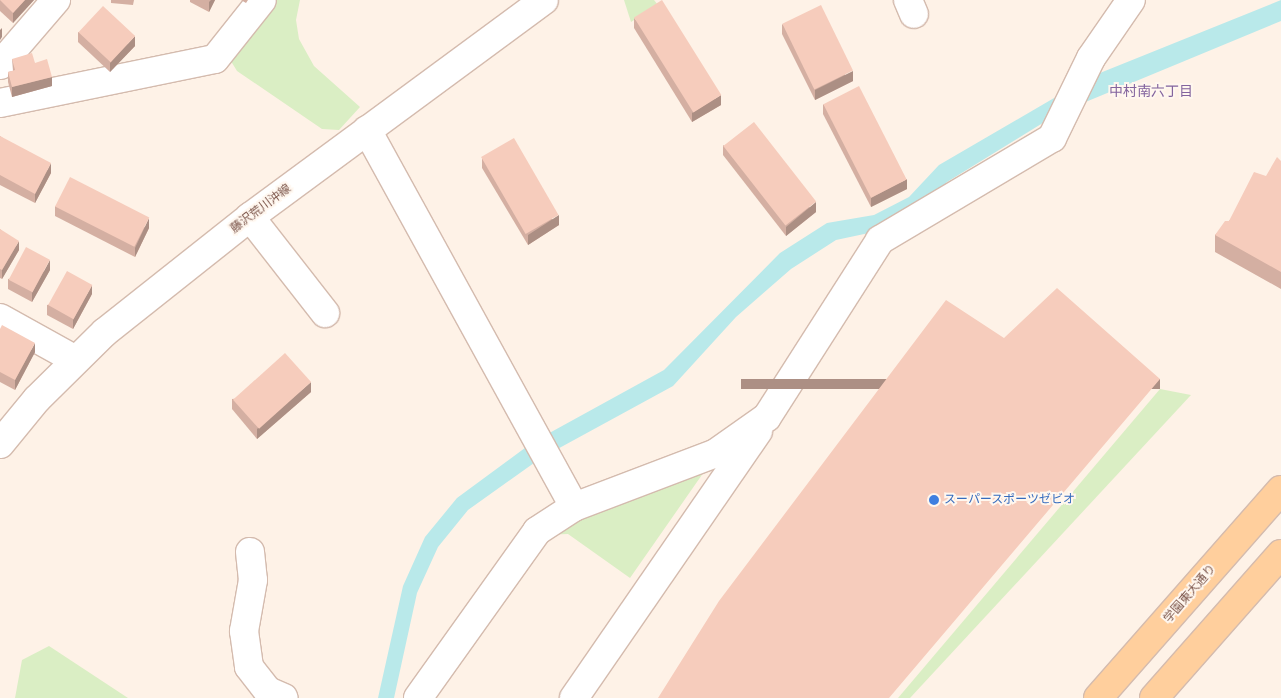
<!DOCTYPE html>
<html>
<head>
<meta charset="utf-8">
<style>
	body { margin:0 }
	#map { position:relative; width:1281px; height:698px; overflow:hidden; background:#fef2e7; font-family:"Public Sans","Noto Sans JP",sans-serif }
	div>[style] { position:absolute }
	.green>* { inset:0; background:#daeec4 }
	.water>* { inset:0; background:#b9e9ea }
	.roads { filter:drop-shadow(1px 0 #d4bbae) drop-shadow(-1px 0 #d4bbae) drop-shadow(0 1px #d4bbae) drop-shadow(0 -1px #d4bbae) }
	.minor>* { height:28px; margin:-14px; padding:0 14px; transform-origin:14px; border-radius:14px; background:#fff }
	.secondary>* { height:28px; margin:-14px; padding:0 14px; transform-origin:14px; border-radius:14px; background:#fff }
	.primary>* { height:28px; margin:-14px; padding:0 14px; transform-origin:14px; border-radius:14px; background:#ffcf9d }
	.wall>* { inset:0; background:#d4afa2 }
	.shaded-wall>* { inset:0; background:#ac8f84; transform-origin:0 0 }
	.building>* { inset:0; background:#f6ccbc; transform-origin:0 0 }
	.dots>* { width:14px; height:14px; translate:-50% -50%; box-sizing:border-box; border:2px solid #fff7ef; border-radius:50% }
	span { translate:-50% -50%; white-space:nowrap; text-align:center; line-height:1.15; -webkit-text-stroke:4px #fff7ef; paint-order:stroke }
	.street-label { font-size:12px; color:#7b5449 }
	.shop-label { font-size:12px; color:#366cbe }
	.left { translate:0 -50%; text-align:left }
	.neighbourhood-label { font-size:14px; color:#83649e }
</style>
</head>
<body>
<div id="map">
	<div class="green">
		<div style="clip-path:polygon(269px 0,300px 0,296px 20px,299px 39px,314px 66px,360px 107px,339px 130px,322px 129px,237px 71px,229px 58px)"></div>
		<div style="clip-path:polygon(624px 0,654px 0,658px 5px,631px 22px)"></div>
		<div style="clip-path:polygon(1160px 389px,1191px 395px,910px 698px,898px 698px)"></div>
		<div style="clip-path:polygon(713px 459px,630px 578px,568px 534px,543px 535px)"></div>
		<div style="clip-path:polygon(49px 646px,128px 698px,15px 698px,22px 660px)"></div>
	</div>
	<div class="water">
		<div style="clip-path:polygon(1281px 0,1281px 21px,1059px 113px,947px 182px,917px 213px,883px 230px,836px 240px,791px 269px,736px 317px,673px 386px,541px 458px,468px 510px,438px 547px,417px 593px,394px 698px,378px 698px,403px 586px,425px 537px,457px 498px,533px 442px,664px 370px,780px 253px,827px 223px,874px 215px,909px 197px,939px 165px,1090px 77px)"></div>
	</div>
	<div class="roads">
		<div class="minor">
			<div style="left:908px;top:0;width:15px;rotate:67deg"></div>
			<div style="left:0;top:65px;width:86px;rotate:-49.3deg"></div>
			<div style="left:0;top:103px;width:219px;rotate:-11.6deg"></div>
			<div style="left:215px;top:59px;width:75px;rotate:-51.5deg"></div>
			<div style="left:367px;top:130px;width:430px;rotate:61.2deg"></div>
			<div style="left:250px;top:217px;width:122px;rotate:52deg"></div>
			<div style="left:0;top:318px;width:85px;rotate:29deg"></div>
			<div style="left:250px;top:552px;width:28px;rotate:84deg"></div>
			<div style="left:253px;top:580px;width:52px;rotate:100deg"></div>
			<div style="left:244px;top:631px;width:36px;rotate:82deg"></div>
			<div style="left:249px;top:667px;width:31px;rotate:52deg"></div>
			<div style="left:268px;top:691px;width:17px;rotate:24deg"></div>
			<div style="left:418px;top:698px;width:205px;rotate:-54.5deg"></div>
			<div style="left:537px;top:531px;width:44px;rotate:-33deg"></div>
			<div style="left:574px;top:507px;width:152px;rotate:-20.8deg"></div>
			<div style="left:716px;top:453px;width:62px;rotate:-35.2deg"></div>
			<div style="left:767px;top:417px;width:210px;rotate:-57.4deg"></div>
			<div style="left:880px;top:240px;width:200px;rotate:-30.7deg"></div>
			<div style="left:1052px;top:138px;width:89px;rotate:-64deg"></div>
			<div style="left:1091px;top:58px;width:70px;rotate:-55.4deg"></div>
			<div style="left:574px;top:698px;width:324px;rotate:-55.4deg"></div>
		</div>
		<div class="secondary">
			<div style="left:0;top:444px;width:58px;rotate:-50.6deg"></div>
			<div style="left:37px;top:399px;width:95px;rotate:-44.6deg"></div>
			<div style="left:105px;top:332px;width:185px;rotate:-38.4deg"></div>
			<div style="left:250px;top:217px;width:365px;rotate:-36.4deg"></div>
		</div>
		<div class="primary">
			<div style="left:1098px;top:698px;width:277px;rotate:-48.7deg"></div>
			<div style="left:1154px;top:698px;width:192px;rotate:-48.6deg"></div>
		</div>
	</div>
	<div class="wall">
		<div style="clip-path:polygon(0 0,34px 0,13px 23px,0 11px)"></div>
		<div style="clip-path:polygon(111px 0,134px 0,133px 5px,111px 3px)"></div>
		<div style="clip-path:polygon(190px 0,215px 0,209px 12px,190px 2px)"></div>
		<div style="clip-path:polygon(241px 0,248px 0,246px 3px)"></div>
		<div style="clip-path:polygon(634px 18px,721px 105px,692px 122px,634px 28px)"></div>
		<div style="clip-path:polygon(782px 24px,853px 81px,815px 100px,782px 34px)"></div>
		<div style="clip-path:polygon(78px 32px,135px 46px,110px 72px,78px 42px)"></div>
		<div style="clip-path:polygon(12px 59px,35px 63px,52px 86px,12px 97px,8px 82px,8px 72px,13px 71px)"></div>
		<div style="clip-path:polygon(823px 104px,907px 189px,871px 207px,823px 114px)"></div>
		<div style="clip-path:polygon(0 136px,51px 173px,35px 203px,0 185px)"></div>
		<div style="clip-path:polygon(723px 145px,816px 212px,786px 236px,723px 155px)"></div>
		<div style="clip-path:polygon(482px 158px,559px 225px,528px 245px,482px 168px)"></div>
		<div style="clip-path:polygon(1281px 161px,1281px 289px,1215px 252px,1215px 235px,1229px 221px)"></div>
		<div style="clip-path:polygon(55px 206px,149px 228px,135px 257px,55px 216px)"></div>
		<div style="clip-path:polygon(0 229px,19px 250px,2px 279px,0 278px)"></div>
		<div style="clip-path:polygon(50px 270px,32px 302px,8px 289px,8px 279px)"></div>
		<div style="clip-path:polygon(92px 294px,73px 329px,47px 315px,47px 305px)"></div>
		<div style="clip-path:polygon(0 329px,35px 352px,15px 390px,0 382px)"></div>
		<div style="clip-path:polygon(311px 392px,257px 439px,232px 409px,232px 399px)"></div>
	</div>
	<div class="shaded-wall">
		<div style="clip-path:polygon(25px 0,34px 0,13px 23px,13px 13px)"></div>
		<div style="clip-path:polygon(211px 0,215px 0,209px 12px,209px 2px)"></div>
		<div style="clip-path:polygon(2px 28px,2px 37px,0 40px,0 30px)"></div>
		<div style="clip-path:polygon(135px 36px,135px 46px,110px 72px,110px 63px)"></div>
		<div style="clip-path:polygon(853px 71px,853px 81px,815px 100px,815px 90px)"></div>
		<div style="clip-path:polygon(52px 77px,52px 86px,12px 97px,12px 87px)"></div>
		<div style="clip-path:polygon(721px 95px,721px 105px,692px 122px,692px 113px)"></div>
		<div style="clip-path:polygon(51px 163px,51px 173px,35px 203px,35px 194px)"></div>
		<div style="clip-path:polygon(907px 179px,907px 189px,871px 207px,871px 198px)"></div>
		<div style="clip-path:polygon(816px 202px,816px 212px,786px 236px,786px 227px)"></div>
		<div style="clip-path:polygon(559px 215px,559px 225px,528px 245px,528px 235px)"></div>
		<div style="clip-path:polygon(149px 218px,149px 228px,135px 257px,135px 248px)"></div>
		<div style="clip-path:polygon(19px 241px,19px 250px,2px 279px,2px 270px)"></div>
		<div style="clip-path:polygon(50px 260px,50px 270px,32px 302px,32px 293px)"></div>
		<div style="clip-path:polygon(92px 285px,92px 294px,73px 329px,73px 320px)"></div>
		<div style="clip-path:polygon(35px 343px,35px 352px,15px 390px,15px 380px)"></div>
		<div style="left:1160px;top:379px;width:10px;height:419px;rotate:90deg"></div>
		<div style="clip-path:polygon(311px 382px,311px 392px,257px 439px,257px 429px)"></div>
	</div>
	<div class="building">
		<div style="clip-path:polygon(0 0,25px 0,13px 13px)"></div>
		<div style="left:662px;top:0;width:112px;height:33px;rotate:58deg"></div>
		<div style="left:821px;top:5px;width:73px;height:43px;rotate:64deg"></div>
		<div style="left:103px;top:6px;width:44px;height:36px;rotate:43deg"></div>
		<div style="clip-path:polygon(32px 53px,35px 63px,47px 59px,52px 77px,12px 87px,8px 72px,15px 70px,12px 59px)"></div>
		<div style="left:859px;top:86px;width:105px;height:40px;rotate:63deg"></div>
		<div style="left:754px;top:122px;width:101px;height:39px;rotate:52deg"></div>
		<div style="clip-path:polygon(0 136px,51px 163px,35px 194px,0 175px)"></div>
		<div style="left:514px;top:138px;width:89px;height:38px;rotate:60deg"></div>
		<div style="clip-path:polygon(1277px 157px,1281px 161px,1281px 272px,1215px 235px,1225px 221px,1229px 221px,1254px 172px,1266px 176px)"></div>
		<div style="left:70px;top:177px;width:89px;height:33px;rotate:27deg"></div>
		<div style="clip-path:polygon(0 229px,19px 241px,2px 270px,0 269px)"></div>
		<div style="left:26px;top:247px;width:27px;height:37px;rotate:28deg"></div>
		<div style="left:67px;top:271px;width:29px;height:39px;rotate:29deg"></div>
		<div style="clip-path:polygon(1057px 288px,1160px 379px,889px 698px,658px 698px,719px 601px,946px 300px,1004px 338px)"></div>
		<div style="clip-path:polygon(2px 325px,35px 343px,15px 380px,0 372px,0 329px)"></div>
		<div style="left:285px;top:353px;width:39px;height:70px;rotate:48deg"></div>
	</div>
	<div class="dots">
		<div style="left:934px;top:500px;background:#3f7fe0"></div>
	</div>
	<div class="street-label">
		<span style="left:261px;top:209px;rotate:-37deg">藤沢荒川沖線</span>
		<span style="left:1190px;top:594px;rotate:-49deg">学園東大通り</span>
	</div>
	<div class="shop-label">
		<span class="left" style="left:944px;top:500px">スーパースポーツゼビオ</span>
	</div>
	<div class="neighbourhood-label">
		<span style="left:1151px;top:91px">中村南六丁目</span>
	</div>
</div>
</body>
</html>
